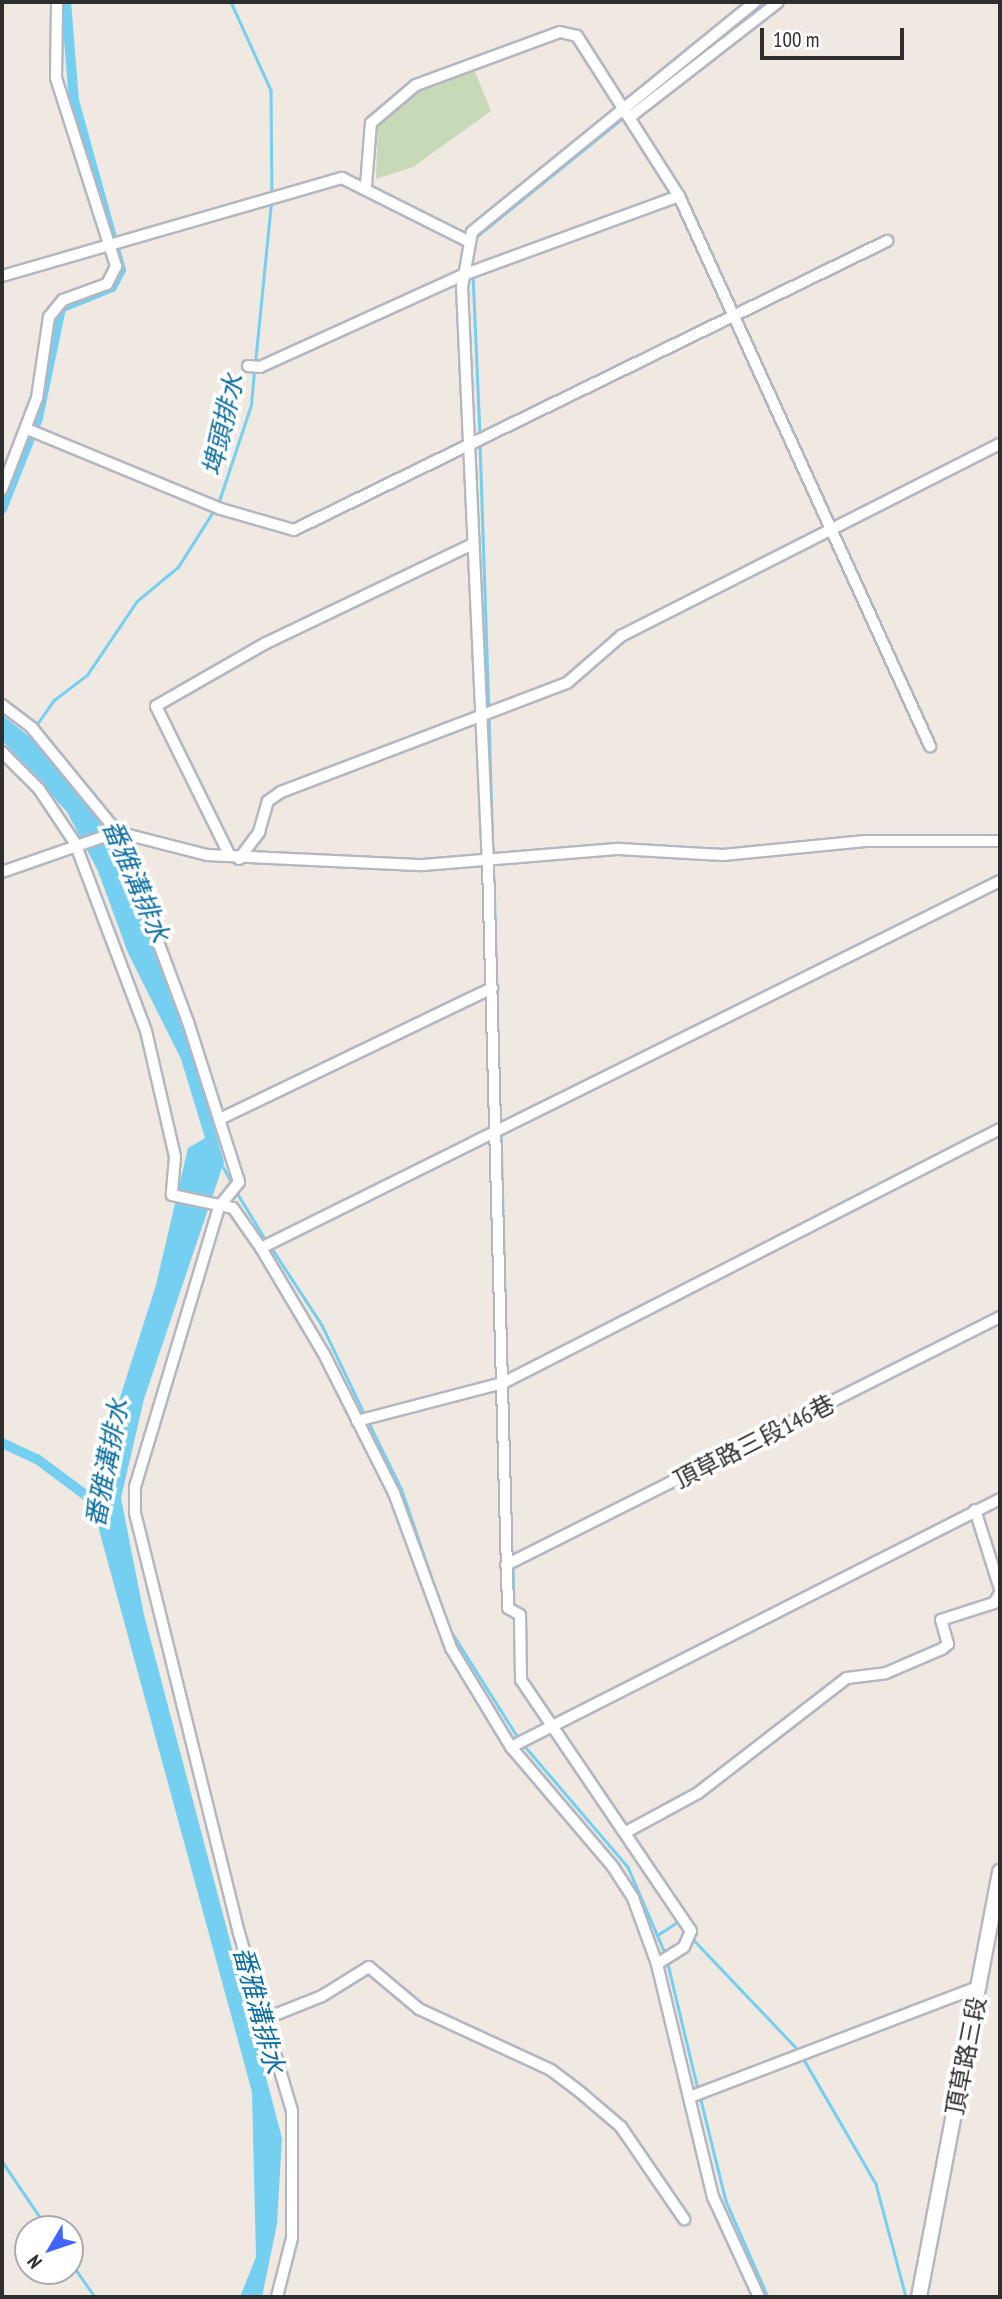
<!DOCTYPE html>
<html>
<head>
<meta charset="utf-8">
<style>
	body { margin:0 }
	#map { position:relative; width:1002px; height:2299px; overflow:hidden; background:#efe9e1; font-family:"PT Sans Narrow","Noto Sans TC",sans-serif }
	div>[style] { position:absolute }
	.cemetery>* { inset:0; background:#c8d9b8 }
	.water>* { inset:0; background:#75cff0 }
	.stream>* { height:2.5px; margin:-1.25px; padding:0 1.25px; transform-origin:1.25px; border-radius:1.25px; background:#75cff0 }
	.canal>* { height:10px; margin:-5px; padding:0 5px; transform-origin:5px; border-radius:5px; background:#75cff0 }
	.roads { filter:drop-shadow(2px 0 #b4b7c1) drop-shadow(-2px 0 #b4b7c1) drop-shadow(0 2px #b4b7c1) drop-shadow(0 -2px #b4b7c1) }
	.minor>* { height:10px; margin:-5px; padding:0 5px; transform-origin:5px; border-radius:5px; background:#fff }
	.tertiary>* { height:14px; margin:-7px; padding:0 7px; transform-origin:7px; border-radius:7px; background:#fff }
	span { translate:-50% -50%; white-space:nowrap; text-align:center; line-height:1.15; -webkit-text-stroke:7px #fff; paint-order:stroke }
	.street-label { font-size:24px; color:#2e2e2e }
	.water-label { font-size:26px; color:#0d6fa3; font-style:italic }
	.frame { position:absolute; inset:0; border:4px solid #2e2e2e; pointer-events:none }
	.north { position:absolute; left:14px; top:2215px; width:70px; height:70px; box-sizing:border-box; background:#fff; border:2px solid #ababab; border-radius:50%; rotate:231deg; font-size:19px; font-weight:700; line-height:28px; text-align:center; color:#2e2e2e }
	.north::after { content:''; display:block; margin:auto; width:24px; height:32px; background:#4264fb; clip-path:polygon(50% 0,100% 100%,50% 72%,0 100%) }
	.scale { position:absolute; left:760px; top:28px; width:144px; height:32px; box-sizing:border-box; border:4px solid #2e2e2e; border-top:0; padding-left:9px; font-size:21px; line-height:24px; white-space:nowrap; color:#2e2e2e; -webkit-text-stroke:5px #fff; paint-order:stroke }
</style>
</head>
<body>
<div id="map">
	<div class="cemetery">
		<div style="clip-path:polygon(473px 67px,491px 111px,413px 167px,376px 179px,378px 120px,408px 95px)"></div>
	</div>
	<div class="water">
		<div style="clip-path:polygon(2px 715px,36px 742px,89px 801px,121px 861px,189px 1042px,224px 1162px,144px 1399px,121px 1498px,144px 1615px,282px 2138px,277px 2224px,262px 2297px,240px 2297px,256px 2257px,252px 2092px,98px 1526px,96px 1491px,107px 1438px,156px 1285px,188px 1148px,205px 1138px,181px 1059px,128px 953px,98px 871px,67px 812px,2px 740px)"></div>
	</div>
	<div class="stream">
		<div style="left:231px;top:2px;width:97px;rotate:65.6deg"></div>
		<div style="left:271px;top:90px;width:106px;rotate:89.5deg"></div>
		<div style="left:705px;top:52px;width:80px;rotate:-38.4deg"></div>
		<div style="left:476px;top:237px;width:189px;rotate:-39deg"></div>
		<div style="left:473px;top:274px;width:162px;rotate:87.5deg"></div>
		<div style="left:255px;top:363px;width:161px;rotate:-84.3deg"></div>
		<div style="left:480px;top:442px;width:266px;rotate:88.1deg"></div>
		<div style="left:218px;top:504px;width:104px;rotate:-71.6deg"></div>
		<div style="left:251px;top:405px;width:35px;rotate:-85deg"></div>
		<div style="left:489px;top:715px;width:140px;rotate:88.4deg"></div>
		<div style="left:35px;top:727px;width:33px;rotate:-55deg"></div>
		<div style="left:54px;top:700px;width:41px;rotate:-37.1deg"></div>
		<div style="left:87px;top:675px;width:89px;rotate:-56deg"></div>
		<div style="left:137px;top:601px;width:53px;rotate:-39.7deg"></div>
		<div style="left:178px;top:567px;width:67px;rotate:-57.7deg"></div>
		<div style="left:494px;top:876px;width:249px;rotate:88.6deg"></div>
		<div style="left:501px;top:1131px;width:246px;rotate:88.6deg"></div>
		<div style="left:221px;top:1163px;width:25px;rotate:61deg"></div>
		<div style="left:236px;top:1191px;width:60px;rotate:58.7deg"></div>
		<div style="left:271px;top:1247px;width:93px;rotate:56.8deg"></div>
		<div style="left:322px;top:1325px;width:100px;rotate:64.5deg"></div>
		<div style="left:507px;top:1383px;width:176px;rotate:88.4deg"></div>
		<div style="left:368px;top:1421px;width:75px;rotate:63.8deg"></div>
		<div style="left:401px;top:1488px;width:148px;rotate:71.1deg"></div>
		<div style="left:449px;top:1628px;width:131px;rotate:57.8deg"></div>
		<div style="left:513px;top:1565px;width:43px;rotate:88.7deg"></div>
		<div style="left:514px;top:1614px;width:50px;rotate:87.7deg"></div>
		<div style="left:523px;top:1744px;width:162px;rotate:49.5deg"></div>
		<div style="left:628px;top:1867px;width:94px;rotate:66.7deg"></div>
		<div style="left:659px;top:1934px;width:24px;rotate:-33deg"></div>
		<div style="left:692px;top:1938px;width:157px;rotate:46.5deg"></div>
		<div style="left:667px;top:1960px;width:133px;rotate:76.5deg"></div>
		<div style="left:803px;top:2058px;width:146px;rotate:59.9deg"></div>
		<div style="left:876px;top:2184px;width:117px;rotate:75.1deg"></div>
		<div style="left:700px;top:2096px;width:108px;rotate:76.1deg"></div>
		<div style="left:726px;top:2201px;width:105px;rotate:66.4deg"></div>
		<div style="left:2px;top:2161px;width:82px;rotate:55.9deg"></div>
		<div style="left:70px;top:2261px;width:44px;rotate:55.2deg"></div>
	</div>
	<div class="canal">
		<div style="left:2px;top:509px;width:98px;rotate:-68.4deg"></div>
		<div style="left:38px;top:418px;width:112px;rotate:-78.2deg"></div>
		<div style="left:61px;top:308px;width:55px;rotate:-22.4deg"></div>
		<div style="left:112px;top:287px;width:19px;rotate:-62deg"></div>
		<div style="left:121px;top:270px;width:175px;rotate:-105.5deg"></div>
		<div style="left:74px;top:101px;width:99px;rotate:-94.6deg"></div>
		<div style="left:2px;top:1443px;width:38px;rotate:25deg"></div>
		<div style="left:37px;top:1459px;width:87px;rotate:36.6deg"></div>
	</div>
	<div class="roads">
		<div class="minor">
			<div style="left:755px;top:2px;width:365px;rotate:140.9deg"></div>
			<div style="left:472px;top:232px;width:56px;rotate:100.3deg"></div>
			<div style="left:462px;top:287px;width:578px;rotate:87.42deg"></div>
			<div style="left:488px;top:864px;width:744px;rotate:88.46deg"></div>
			<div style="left:508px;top:1608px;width:14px;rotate:30deg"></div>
			<div style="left:520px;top:1615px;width:65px;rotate:89.1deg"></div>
			<div style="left:521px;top:1680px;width:303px;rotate:55.9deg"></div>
			<div style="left:691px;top:1931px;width:17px;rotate:114deg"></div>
			<div style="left:684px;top:1947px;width:32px;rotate:148deg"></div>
			<div style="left:657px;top:1964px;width:240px;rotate:76.5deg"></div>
			<div style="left:713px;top:2197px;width:110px;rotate:65.3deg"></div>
			<div style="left:630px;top:117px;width:187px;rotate:-37.8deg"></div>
			<div style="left:366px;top:186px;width:63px;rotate:-85.5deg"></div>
			<div style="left:371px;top:123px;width:59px;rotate:-40.2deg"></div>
			<div style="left:416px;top:85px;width:153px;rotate:-20.2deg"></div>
			<div style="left:560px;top:32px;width:17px;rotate:13deg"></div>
			<div style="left:577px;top:36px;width:190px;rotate:57.5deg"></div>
			<div style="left:679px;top:196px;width:605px;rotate:65.47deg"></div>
			<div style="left:2px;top:276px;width:354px;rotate:-16.1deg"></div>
			<div style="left:342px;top:178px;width:139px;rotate:26.6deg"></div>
			<div style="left:248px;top:366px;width:12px;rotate:5deg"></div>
			<div style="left:260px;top:367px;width:223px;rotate:-24.4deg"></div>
			<div style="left:463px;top:275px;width:230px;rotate:-20.1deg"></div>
			<div style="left:27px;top:429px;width:210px;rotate:22.4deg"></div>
			<div style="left:221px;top:509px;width:76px;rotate:16deg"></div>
			<div style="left:294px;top:530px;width:660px;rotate:-25.98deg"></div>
			<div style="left:2px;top:489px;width:97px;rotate:-69deg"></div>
			<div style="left:37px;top:398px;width:82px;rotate:-81.6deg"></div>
			<div style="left:49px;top:317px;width:22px;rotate:-51deg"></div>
			<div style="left:63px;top:300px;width:47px;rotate:-20deg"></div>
			<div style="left:107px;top:284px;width:20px;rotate:-63deg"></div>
			<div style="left:116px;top:266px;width:197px;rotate:-107.7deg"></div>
			<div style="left:56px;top:78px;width:76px;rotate:-89.2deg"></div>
			<div style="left:2px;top:705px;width:38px;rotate:37deg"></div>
			<div style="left:32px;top:728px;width:134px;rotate:50.7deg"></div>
			<div style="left:117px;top:832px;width:203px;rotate:69.5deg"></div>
			<div style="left:188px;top:1022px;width:168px;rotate:72.3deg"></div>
			<div style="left:239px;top:1182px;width:32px;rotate:129deg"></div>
			<div style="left:219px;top:1207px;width:292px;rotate:106.7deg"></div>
			<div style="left:135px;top:1487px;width:26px;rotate:90deg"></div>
			<div style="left:135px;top:1513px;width:433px;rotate:76.1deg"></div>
			<div style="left:239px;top:1933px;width:186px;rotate:73.4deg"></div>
			<div style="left:292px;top:2111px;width:127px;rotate:90deg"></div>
			<div style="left:292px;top:2238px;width:61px;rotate:104.3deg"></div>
			<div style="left:2px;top:752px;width:52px;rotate:45deg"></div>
			<div style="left:39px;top:789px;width:65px;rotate:56.3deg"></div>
			<div style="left:75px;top:843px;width:201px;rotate:69.3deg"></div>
			<div style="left:146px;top:1031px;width:129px;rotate:77deg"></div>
			<div style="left:175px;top:1157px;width:38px;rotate:95deg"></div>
			<div style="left:172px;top:1195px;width:62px;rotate:12deg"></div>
			<div style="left:233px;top:1208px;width:49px;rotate:55deg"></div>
			<div style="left:261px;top:1248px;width:123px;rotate:59.3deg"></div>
			<div style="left:324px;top:1354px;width:156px;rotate:63.3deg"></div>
			<div style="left:394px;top:1493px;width:165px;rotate:69.8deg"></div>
			<div style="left:451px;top:1648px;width:116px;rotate:58.8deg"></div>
			<div style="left:511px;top:1747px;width:157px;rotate:49.6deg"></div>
			<div style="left:613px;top:1867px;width:37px;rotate:57deg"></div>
			<div style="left:633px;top:1898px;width:70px;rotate:70deg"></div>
			<div style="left:230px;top:856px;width:167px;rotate:-116.3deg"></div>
			<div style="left:156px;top:706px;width:127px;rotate:-29.8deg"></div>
			<div style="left:266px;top:643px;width:229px;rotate:-25.6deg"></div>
			<div style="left:239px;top:859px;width:34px;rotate:-53deg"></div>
			<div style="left:259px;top:832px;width:32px;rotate:-74deg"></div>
			<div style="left:268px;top:801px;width:16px;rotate:-35deg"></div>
			<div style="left:281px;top:792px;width:306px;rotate:-20.9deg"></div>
			<div style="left:567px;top:683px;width:72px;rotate:-41deg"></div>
			<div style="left:621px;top:636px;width:425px;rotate:-26.9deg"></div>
			<div style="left:2px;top:872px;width:122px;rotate:-19.2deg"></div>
			<div style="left:117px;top:832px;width:93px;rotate:14.3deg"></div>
			<div style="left:207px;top:855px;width:216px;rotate:2.7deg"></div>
			<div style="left:423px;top:865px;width:197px;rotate:-4.7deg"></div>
			<div style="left:619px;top:849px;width:104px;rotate:3.3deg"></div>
			<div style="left:723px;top:855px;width:143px;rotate:-5.6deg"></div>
			<div style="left:865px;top:841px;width:135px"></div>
			<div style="left:222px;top:1118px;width:300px;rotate:-25.7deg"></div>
			<div style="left:261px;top:1248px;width:825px;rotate:-26.41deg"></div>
			<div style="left:357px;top:1421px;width:151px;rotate:-14.6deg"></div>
			<div style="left:503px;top:1383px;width:558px;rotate:-27.07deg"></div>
			<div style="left:975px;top:1510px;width:83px;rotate:72.4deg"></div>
			<div style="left:506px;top:1565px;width:553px;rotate:-26.66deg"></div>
			<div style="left:511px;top:1747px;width:548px;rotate:-26.89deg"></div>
			<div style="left:628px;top:1831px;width:80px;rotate:-28.5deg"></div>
			<div style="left:698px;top:1793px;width:188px;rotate:-37.7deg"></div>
			<div style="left:847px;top:1678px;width:39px;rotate:-7deg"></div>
			<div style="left:886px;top:1673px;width:61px;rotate:-23.2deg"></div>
			<div style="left:942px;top:1649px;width:8px;rotate:-40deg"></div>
			<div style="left:948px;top:1644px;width:25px;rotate:-106deg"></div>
			<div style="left:941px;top:1620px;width:56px;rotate:-17.8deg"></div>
			<div style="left:994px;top:1603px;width:12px;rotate:-59deg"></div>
			<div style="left:267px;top:2018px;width:59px;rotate:-21.8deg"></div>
			<div style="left:322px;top:1996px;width:55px;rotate:-31.7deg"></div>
			<div style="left:369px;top:1967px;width:65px;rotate:40deg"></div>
			<div style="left:419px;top:2009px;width:145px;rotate:24.8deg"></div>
			<div style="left:551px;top:2070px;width:36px;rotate:37deg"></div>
			<div style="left:580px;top:2092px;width:54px;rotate:40.5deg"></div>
			<div style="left:621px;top:2127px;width:112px;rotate:55.6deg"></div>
			<div style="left:690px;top:2097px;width:311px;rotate:-20.9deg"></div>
		</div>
		<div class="tertiary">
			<div style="left:919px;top:2297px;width:433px;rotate:-79.2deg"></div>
		</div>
	</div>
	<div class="street-label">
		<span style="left:754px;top:1442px;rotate:-27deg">頂草路三段146巷</span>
		<span style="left:966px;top:2056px;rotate:-79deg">頂草路三段</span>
	</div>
	<div class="water-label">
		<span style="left:223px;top:425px;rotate:-77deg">埤頭排水</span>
		<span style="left:136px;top:881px;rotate:67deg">番雅溝排水</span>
		<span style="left:107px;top:1463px;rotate:-79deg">番雅溝排水</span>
		<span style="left:259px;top:2010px;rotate:75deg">番雅溝排水</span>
	</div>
	<div class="frame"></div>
	<div class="north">N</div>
	<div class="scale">100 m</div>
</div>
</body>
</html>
